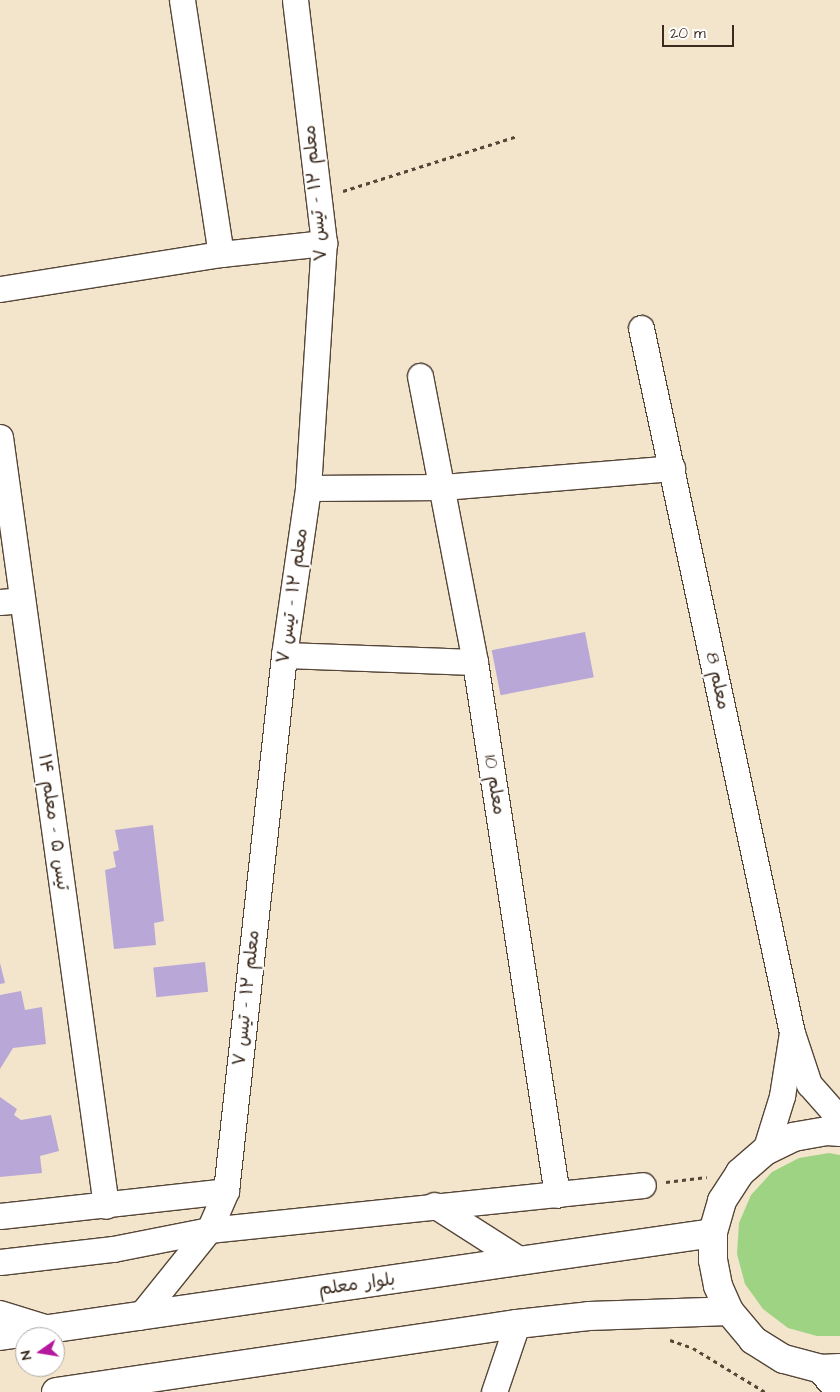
<!DOCTYPE html>
<html>
<head>
<meta charset="utf-8">
<style>
	body { margin:0 }
	#map { position:relative; width:840px; height:1392px; overflow:hidden; background:#f2e5cb; font-family:"Architects Daughter","Playpen Sans Arabic",sans-serif }
	div>[style] { position:absolute }
	.green>* { inset:0; background:#9ed384 }
	.building>* { inset:0; background:#b9a7d8; transform-origin:0 0 }
	.path>* { height:3px; margin-top:-1.5px; transform-origin:0; background:repeating-linear-gradient(90deg,#564638 0 4px,transparent 0 8px) }
	.roads { filter:drop-shadow(1px 0 #564638) drop-shadow(-1px 0 #564638) drop-shadow(0 1px #564638) drop-shadow(0 -1px #564638) }
	.minor>* { height:25px; margin:-12.5px; padding:0 12.5px; transform-origin:12.5px; border-radius:12.5px; background:#fff }
	.tertiary>* { height:28px; margin:-14px; padding:0 14px; transform-origin:14px; border-radius:14px; background:#fff }
	.secondary>* { height:28px; margin:-14px; padding:0 14px; transform-origin:14px; border-radius:14px; background:#fff }
	.primary>* { height:28px; margin:-14px; padding:0 14px; transform-origin:14px; border-radius:14px; background:#fff }
	.trunk>* { height:28px; margin:-14px; padding:0 14px; transform-origin:14px; border-radius:14px; background:#fff }
	span { translate:-50% -50%; white-space:nowrap; text-align:center; line-height:1.15; -webkit-text-stroke:4px #fff; paint-order:stroke }
	.street-label { font-size:18px; color:#3b2a1e }
	.north { position:absolute; left:15px; top:1327px; width:50px; height:50px; box-sizing:border-box; background:#fff; border:1px solid #b1aaa5; border-radius:50%; rotate:257deg; font-size:14px; font-weight:700; line-height:20px; text-align:center; color:#3b2a1e }
	.north::after { content:''; display:block; margin:auto; width:18px; height:22px; background:#b5179e; clip-path:polygon(50% 0,100% 100%,50% 72%,0 100%) }
	.scale { position:absolute; left:662px; top:25px; width:72px; height:22px; box-sizing:border-box; border:2px solid #3b2a1e; border-top:0; padding-left:6px; font-size:15px; line-height:18px; white-space:nowrap; color:#3b2a1e; -webkit-text-stroke:4px #fff; paint-order:stroke }
</style>
</head>
<body>
<div id="map">
	<div class="green">
		<div style="clip-path:polygon(829px 1153px,840px 1155px,840px 1336px,817px 1336px,788px 1328px,763px 1309px,745px 1284px,737px 1254px,739px 1223px,751px 1195px,772px 1172px,799px 1158px)"></div>
	</div>
	<div class="building">
		<div style="left:585px;top:632px;width:46px;height:95px;rotate:79deg"></div>
		<div style="clip-path:polygon(153px 825px,164px 921px,154px 923px,156px 945px,114px 949px,105px 870px,116px 867px,113px 852px,119px 850px,115px 830px)"></div>
		<div style="left:205px;top:962px;width:30px;height:52px;rotate:84deg"></div>
		<div style="clip-path:polygon(0 963px,5px 983px,0 984px)"></div>
		<div style="clip-path:polygon(21px 991px,25px 1010px,42px 1007px,46px 1044px,13px 1048px,0 1069px,0 995px)"></div>
		<div style="clip-path:polygon(0 1097px,17px 1109px,14px 1115px,21px 1120px,51px 1115px,59px 1151px,40px 1156px,42px 1173px,0 1177px)"></div>
	</div>
	<div class="path">
		<div style="left:343px;top:191px;width:182px;rotate:-17.5deg"></div>
		<div style="left:666px;top:1182px;width:41px;rotate:-7deg"></div>
		<div style="left:670px;top:1340px;width:24px;rotate:19deg"></div>
		<div style="left:693px;top:1348px;width:84px;rotate:31.4deg"></div>
	</div>
	<div class="roads">
		<div class="minor">
			<div style="left:182px;top:0;width:257px;rotate:81.3deg"></div>
			<div style="left:0;top:289px;width:224px;rotate:-9deg"></div>
			<div style="left:221px;top:254px;width:104px;rotate:-6.1deg"></div>
			<div style="left:641px;top:328px;width:721px;rotate:77.91deg"></div>
			<div style="left:420px;top:376px;width:291px;rotate:79.1deg"></div>
			<div style="left:475px;top:662px;width:539px;rotate:81.25deg"></div>
			<div style="left:0;top:437px;width:776px;rotate:82.15deg"></div>
			<div style="left:308px;top:488px;width:135px;rotate:-0.4deg"></div>
			<div style="left:443px;top:487px;width:230px;rotate:-4.7deg"></div>
			<div style="left:0;top:602px;width:22px;rotate:-5deg"></div>
			<div style="left:284px;top:655px;width:191px;rotate:2.1deg"></div>
			<div style="left:765px;top:1151px;width:58px;rotate:-72.8deg"></div>
			<div style="left:782px;top:1096px;width:64px;rotate:-81deg"></div>
			<div style="left:792px;top:1033px;width:54px;rotate:71.6deg"></div>
			<div style="left:809px;top:1084px;width:47px;rotate:48.5deg"></div>
			<div style="left:434px;top:1205px;width:104px;rotate:32.5deg"></div>
			<div style="left:0;top:1216px;width:227px;rotate:-6.3deg"></div>
			<div style="left:0;top:1262px;width:114px;rotate:-6.6deg"></div>
			<div style="left:113px;top:1249px;width:98px;rotate:-11.2deg"></div>
			<div style="left:209px;top:1230px;width:436px;rotate:-5.9deg"></div>
			<div style="left:139px;top:1317px;width:112px;rotate:-51.2deg"></div>
			<div style="left:209px;top:1230px;width:43px;rotate:-66.4deg"></div>
			<div style="left:226px;top:1191px;width:539px;rotate:-83.82deg"></div>
			<div style="left:284px;top:655px;width:169px;rotate:-81.8deg"></div>
			<div style="left:308px;top:488px;width:246px;rotate:-86.3deg"></div>
			<div style="left:324px;top:243px;width:245px;rotate:-96.8deg"></div>
			<div style="left:494px;top:1392px;width:72px;rotate:-71.3deg"></div>
		</div>
		<div class="tertiary">
			<div style="left:0;top:1315px;width:50px;rotate:17.4deg"></div>
		</div>
		<div class="secondary">
			<div style="left:821px;top:1369px;width:30px;rotate:50deg"></div>
		</div>
		<div class="primary">
			<div style="left:0;top:1336px;width:720px;rotate:-8.22deg"></div>
		</div>
		<div class="trunk">
			<div style="left:840px;top:1132px;width:13px;rotate:-176deg"></div>
			<div style="left:827px;top:1131px;width:34px;rotate:170deg"></div>
			<div style="left:794px;top:1137px;width:32px;rotate:154deg"></div>
			<div style="left:765px;top:1151px;width:33px;rotate:139deg"></div>
			<div style="left:740px;top:1173px;width:33px;rotate:123deg"></div>
			<div style="left:722px;top:1201px;width:33px;rotate:106deg"></div>
			<div style="left:713px;top:1233px;width:27px;rotate:90deg"></div>
			<div style="left:713px;top:1260px;width:26px;rotate:79deg"></div>
			<div style="left:718px;top:1286px;width:27px;rotate:66deg"></div>
			<div style="left:729px;top:1311px;width:38px;rotate:50deg"></div>
			<div style="left:753px;top:1340px;width:36px;rotate:32deg"></div>
			<div style="left:784px;top:1359px;width:38px;rotate:15deg"></div>
			<div style="left:821px;top:1369px;width:19px;rotate:-3deg"></div>
			<div style="left:56px;top:1392px;width:466px;rotate:-8.4deg"></div>
			<div style="left:517px;top:1324px;width:72px;rotate:-6.3deg"></div>
			<div style="left:589px;top:1316px;width:140px;rotate:-2deg"></div>
		</div>
	</div>
	<div class="street-label">
		<span style="left:316px;top:193px;rotate:-95deg">معلم ۱۲ - تیس ۷</span>
		<span style="left:293px;top:596px;rotate:-82deg">معلم ۱۲ - تیس ۷</span>
		<span style="left:717px;top:681px;rotate:78deg">معلم 8</span>
		<span style="left:494px;top:785px;rotate:81deg">معلم 10</span>
		<span style="left:53px;top:822px;rotate:82deg">تیس ۵ - معلم ۱۴</span>
		<span style="left:247px;top:998px;rotate:-84deg">معلم ۱۲ - تیس ۷</span>
		<span style="left:357px;top:1285px;rotate:-8deg">بلوار معلم</span>
	</div>
	<div class="north">N</div>
	<div class="scale">20 m</div>
</div>
</body>
</html>
